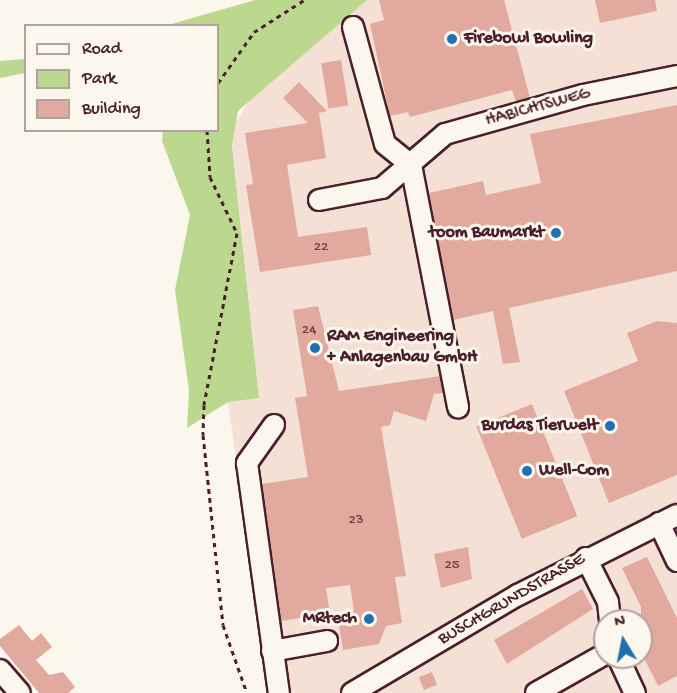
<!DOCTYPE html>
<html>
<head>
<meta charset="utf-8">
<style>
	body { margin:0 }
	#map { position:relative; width:677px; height:693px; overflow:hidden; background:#fbf7ec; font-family:"Gochi Hand",sans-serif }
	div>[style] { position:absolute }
	.built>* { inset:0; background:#f4e0d5 }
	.green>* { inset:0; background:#bcd88f }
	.building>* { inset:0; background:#e2a99e; transform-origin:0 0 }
	.path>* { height:3px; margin-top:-1.5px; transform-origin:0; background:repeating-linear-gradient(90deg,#4a1f2b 0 4.5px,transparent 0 9px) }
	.roads { filter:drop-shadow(2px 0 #4a1f2b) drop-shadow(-2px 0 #4a1f2b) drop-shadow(0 2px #4a1f2b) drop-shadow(0 -2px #4a1f2b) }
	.minor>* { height:20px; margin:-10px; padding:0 10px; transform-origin:10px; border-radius:10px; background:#fbf7ec }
	.dots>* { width:16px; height:16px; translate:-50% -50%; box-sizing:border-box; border:3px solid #fbf7ec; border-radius:50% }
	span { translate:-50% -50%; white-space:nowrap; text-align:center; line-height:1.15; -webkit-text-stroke:6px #fbf7ec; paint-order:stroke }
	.number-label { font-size:15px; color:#704248 }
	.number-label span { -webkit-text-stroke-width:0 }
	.poi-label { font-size:18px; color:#4a1f2b; font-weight:700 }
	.left { translate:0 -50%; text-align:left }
	.right { translate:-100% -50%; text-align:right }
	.street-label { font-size:18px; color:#4a1f2b }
	.legend { position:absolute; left:24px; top:24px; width:195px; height:108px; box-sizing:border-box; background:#fbf7ec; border:2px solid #b4a19f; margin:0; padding:8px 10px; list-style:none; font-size:18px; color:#4a1f2b }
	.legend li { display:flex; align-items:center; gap:12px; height:30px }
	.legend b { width:30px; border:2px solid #b4a19f }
	.north { position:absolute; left:593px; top:609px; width:60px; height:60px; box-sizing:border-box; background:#fbf7ec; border:2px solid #b4a19f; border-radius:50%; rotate:350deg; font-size:16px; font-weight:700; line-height:24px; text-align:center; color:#4a1f2b }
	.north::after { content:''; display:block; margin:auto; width:21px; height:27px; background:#1f6fb2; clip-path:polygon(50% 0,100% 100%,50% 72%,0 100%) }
</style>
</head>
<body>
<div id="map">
	<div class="built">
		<div style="clip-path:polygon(evenodd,367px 0,677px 0,677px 693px,270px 693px,228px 402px,259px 398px,231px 131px,252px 95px,367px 0,605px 621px,641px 621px,641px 657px,605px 657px,605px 621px)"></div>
	</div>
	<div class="green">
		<div style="clip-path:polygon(255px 0,367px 0,238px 111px,232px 145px,259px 398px,228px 402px,187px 428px,189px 391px,175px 290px,190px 215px,162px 141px,163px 131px,218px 130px,218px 26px,168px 25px)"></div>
		<div style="clip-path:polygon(25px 59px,25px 73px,0 78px,0 61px)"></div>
	</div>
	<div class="building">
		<div style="clip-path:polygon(379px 0,504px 0,530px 98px,516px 102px,512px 90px,410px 117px,408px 112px,390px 116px,370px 24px,384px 20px)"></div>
		<div style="clip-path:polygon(595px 0,655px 0,657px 11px,600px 23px)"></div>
		<div style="left:341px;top:60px;width:46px;height:20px;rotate:81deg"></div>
		<div style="clip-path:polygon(299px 82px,327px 111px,319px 113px,326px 158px,287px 165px,298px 237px,367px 227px,371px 255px,260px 272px,246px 185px,253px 184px,245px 133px,308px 123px,283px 98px)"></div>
		<div style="clip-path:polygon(677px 105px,677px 271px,509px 308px,520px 362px,503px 364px,493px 311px,453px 320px,429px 193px,483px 181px,486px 195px,541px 183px,530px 134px)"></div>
		<div style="clip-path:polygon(318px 306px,339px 391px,440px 376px,443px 393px,434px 394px,426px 421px,394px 411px,390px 425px,381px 427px,406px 576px,395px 577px,402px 623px,386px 626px,379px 644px,343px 650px,337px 614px,354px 611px,350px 585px,326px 588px,330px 613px,281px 621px,262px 484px,308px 477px,295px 398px,307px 396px,293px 310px)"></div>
		<div style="clip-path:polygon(657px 321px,677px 323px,677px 475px,609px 503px,564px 391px,638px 361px,627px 333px)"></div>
		<div style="left:532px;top:404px;width:121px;height:60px;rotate:68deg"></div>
		<div style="clip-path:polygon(468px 547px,472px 579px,441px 588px,434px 554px)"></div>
		<div style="clip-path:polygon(647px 557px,677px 618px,677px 676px,658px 686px,641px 652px,641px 607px,622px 568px)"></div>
		<div style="clip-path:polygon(582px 589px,593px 609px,507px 664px,494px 640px)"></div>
		<div style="clip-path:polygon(19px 625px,32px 641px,41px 633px,52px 647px,36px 660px,49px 675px,63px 672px,75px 687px,68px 693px,39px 693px,0 646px,0 639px)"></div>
		<div style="left:432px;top:672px;width:14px;height:14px;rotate:69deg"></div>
	</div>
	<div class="path">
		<div style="left:218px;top:83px;width:62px;rotate:-54.8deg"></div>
		<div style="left:254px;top:32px;width:59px;rotate:-32.6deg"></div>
		<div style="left:207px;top:130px;width:47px;rotate:86.3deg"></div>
		<div style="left:210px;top:177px;width:62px;rotate:64.3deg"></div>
		<div style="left:237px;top:233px;width:175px;rotate:100.9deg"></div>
		<div style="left:204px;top:405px;width:30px;rotate:92deg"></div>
		<div style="left:203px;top:435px;width:191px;rotate:84deg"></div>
		<div style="left:223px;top:625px;width:72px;rotate:70.6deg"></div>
	</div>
	<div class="roads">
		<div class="minor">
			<div style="left:353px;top:27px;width:121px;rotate:74.7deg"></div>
			<div style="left:385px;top:144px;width:33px;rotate:39deg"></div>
			<div style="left:411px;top:165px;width:247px;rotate:79deg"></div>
			<div style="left:319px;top:200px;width:64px;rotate:-10.8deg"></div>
			<div style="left:382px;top:188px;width:83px;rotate:-40.6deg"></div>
			<div style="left:445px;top:134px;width:143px;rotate:-15.8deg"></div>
			<div style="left:583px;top:95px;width:96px;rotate:-11.4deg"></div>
			<div style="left:274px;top:425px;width:47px;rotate:125.4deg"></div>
			<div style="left:247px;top:463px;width:232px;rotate:82.1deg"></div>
			<div style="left:659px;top:523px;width:42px;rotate:64.7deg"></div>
			<div style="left:586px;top:558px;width:49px;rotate:63.4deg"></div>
			<div style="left:608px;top:602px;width:19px;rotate:84deg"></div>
			<div style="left:272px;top:651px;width:56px;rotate:-10.3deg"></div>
			<div style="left:618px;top:657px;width:40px;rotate:65deg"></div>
			<div style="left:0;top:670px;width:30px;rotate:49deg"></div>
			<div style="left:352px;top:693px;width:193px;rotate:-30.6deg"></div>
			<div style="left:518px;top:595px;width:178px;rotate:-26.7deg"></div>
			<div style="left:536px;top:693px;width:79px;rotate:-29.5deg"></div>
		</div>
	</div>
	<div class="dots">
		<div style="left:452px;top:39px;background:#1f6fb2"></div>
		<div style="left:556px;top:233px;background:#1f6fb2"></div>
		<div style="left:315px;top:348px;background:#1f6fb2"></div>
		<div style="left:610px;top:426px;background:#1f6fb2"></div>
		<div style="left:527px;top:471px;background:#1f6fb2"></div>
		<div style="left:369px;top:619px;background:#1f6fb2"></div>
	</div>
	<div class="number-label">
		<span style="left:321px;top:248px">22</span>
		<span style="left:309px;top:331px">24</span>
		<span style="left:356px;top:521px">23</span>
		<span style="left:452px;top:566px">25</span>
	</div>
	<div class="poi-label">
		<span class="left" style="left:464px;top:39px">Firebowl Bowling</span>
		<span class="right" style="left:544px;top:233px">toom Baumarkt</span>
		<span class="left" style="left:327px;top:348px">RAM Engineering<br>+ Anlagenbau GmbH</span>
		<span class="right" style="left:598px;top:426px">Burdas Tierwelt</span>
		<span class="left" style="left:539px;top:471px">Well-Com</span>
		<span class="right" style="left:357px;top:619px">MRtech</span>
	</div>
	<div class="street-label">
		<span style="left:538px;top:108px;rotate:-15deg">HABICHTSWEG</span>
		<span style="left:512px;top:600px;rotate:-30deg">BUSCHGRUNDSTRASSE</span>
	</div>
	<ul class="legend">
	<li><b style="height:8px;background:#fbf7ec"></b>Road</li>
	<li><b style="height:16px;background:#bcd88f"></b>Park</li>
	<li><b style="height:16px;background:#e2a99e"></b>Building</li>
	</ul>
	<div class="north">N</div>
</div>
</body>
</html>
